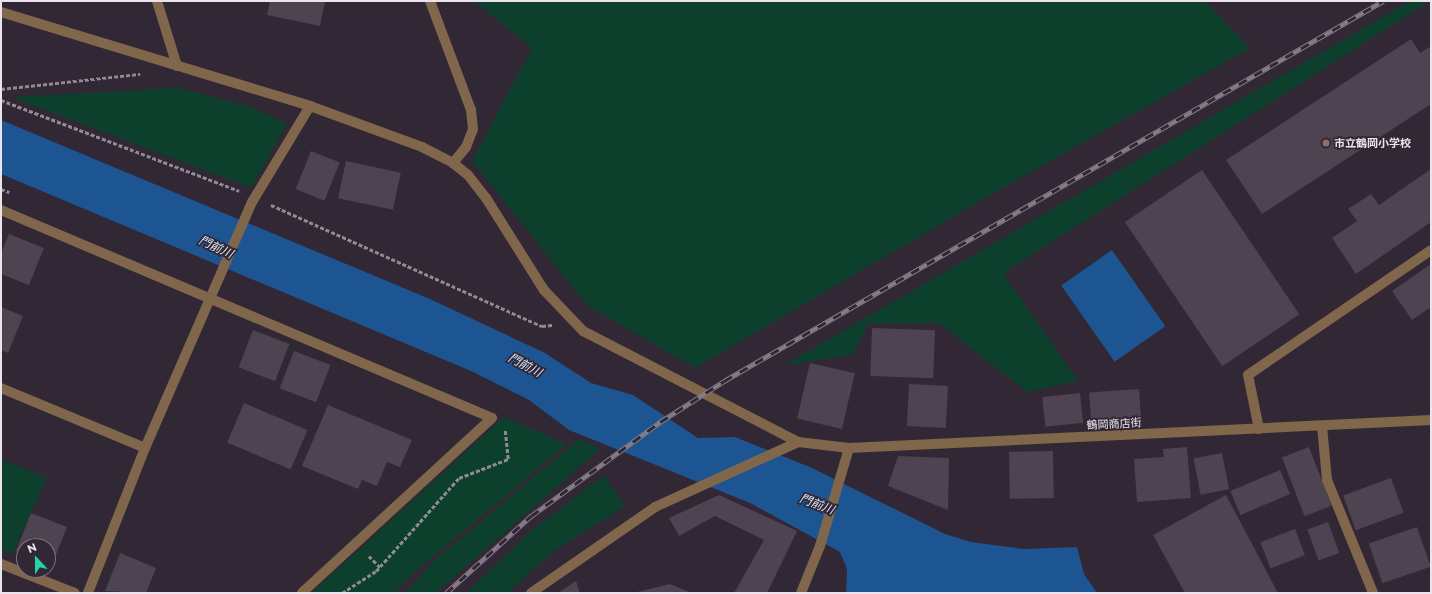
<!DOCTYPE html>
<html>
<head>
<meta charset="utf-8">
<style>
	body { margin:0 }
	#map { position:relative; width:1432px; height:594px; overflow:hidden; background:#312735; font-family:Montserrat,"Noto Sans JP",sans-serif }
	div>[style] { position:absolute }
	.green>* { inset:0; background:#0c402c }
	.water>* { inset:0; background:#1d5492; transform-origin:0 0 }
	.building>* { inset:0; background:#4d4351; transform-origin:0 0 }
	.path>* { height:2.5px; margin-top:-1.25px; transform-origin:0; background:repeating-linear-gradient(90deg,#918994 0 4px,transparent 0 6px) }
	.service>* { height:10px; margin:-5px; padding:0 5px; transform-origin:5px; border-radius:5px; background:#80664a }
	.minor>* { height:10px; margin:-5px; padding:0 5px; transform-origin:5px; border-radius:5px; background:#80664a }
	.tertiary>* { height:10px; margin:-5px; padding:0 5px; transform-origin:5px; border-radius:5px; background:#80664a }
	.rail>* { height:4.5px; margin-top:-2.25px; transform-origin:0; background:repeating-linear-gradient(90deg,#312735 0 9px,#867d89 0 18px); box-sizing:border-box; border-block:1px solid #867d89 }
	.dots>* { width:11px; height:11px; translate:-50% -50%; box-sizing:border-box; border:2px solid #312735; border-radius:50% }
	span { translate:-50% -50%; white-space:nowrap; text-align:center; line-height:1.15; -webkit-text-stroke:3.5px #312735; paint-order:stroke }
	.poi-label { font-size:11px; color:#ebe4ed; font-weight:700 }
	.left { translate:0 -50%; text-align:left }
	.street-label { font-size:11px; color:#ebe4ed }
	.water-label { font-size:12px; color:#d7e5f7; font-style:italic }
	.frame { position:absolute; inset:0; border:2px solid #ebe4ed; pointer-events:none }
	.north { position:absolute; left:16px; top:538px; width:40px; height:40px; box-sizing:border-box; background:#312735; border:1px solid #7b737f; border-radius:50%; rotate:338deg; font-size:11px; font-weight:700; line-height:16px; text-align:center; color:#ebe4ed }
	.north::after { content:''; display:block; margin:auto; width:14px; height:18px; background:#22d5af; clip-path:polygon(50% 0,100% 100%,50% 72%,0 100%) }
</style>
</head>
<body>
<div id="map">
	<div class="green">
		<div style="clip-path:polygon(474px 1px,1205px 1px,1250px 48px,987px 197px,695px 368px,587px 305px,472px 161px,532px 48px)"></div>
		<div style="clip-path:polygon(1410px 1px,1430px 1px,1003px 273px,1078px 381px,1027px 392px,939px 323px,868px 324px,853px 355px,785px 365px)"></div>
		<div style="clip-path:polygon(178px 88px,252px 107px,287px 124px,251px 188px,11px 97px)"></div>
		<div style="clip-path:polygon(504px 417px,567px 444px,411px 575px,395px 593px,312px 593px)"></div>
		<div style="clip-path:polygon(579px 439px,600px 449px,436px 593px,405px 593px,434px 561px)"></div>
		<div style="clip-path:polygon(1px 459px,47px 478px,12px 554px,1px 550px)"></div>
		<div style="clip-path:polygon(604px 475px,625px 506px,552px 552px,508px 593px,466px 593px,530px 532px)"></div>
	</div>
	<div class="water">
		<div style="clip-path:polygon(1px 120px,430px 299px,545px 353px,591px 383px,633px 395px,698px 438px,735px 437px,812px 468px,945px 534px,971px 542px,1024px 549px,1077px 547px,1084px 574px,1097px 593px,846px 593px,847px 569px,840px 552px,750px 503px,569px 430px,529px 400px,471px 371px,1px 174px)"></div>
		<div style="left:1112px;top:250px;width:93px;height:62px;rotate:55deg"></div>
	</div>
	<div class="building">
		<div style="clip-path:polygon(270px 1px,325px 1px,320px 26px,267px 15px)"></div>
		<div style="clip-path:polygon(1411px 39px,1420px 53px,1431px 46px,1431px 104px,1262px 214px,1226px 160px)"></div>
		<div style="left:311px;top:151px;width:31px;height:41px;rotate:22deg"></div>
		<div style="left:346px;top:161px;width:56px;height:38px;rotate:12deg"></div>
		<div style="clip-path:polygon(1431px 169px,1431px 222px,1356px 274px,1332px 238px,1357px 221px,1348px 209px,1371px 194px,1379px 205px)"></div>
		<div style="left:1202px;top:170px;width:174px;height:93px;rotate:56deg"></div>
		<div style="clip-path:polygon(9px 234px,44px 248px,29px 285px,1px 274px,1px 253px)"></div>
		<div style="clip-path:polygon(1431px 264px,1431px 307px,1412px 320px,1392px 291px)"></div>
		<div style="clip-path:polygon(1px 307px,23px 316px,8px 353px,1px 350px)"></div>
		<div style="left:872px;top:328px;width:63px;height:48px;rotate:2deg"></div>
		<div style="left:253px;top:330px;width:39px;height:40px;rotate:21deg"></div>
		<div style="left:294px;top:351px;width:39px;height:40px;rotate:21deg"></div>
		<div style="left:810px;top:363px;width:46px;height:57px;rotate:13deg"></div>
		<div style="left:909px;top:384px;width:39px;height:42px;rotate:3deg"></div>
		<div style="left:1139px;top:389px;width:32px;height:50px;rotate:86deg"></div>
		<div style="left:1080px;top:393px;width:30px;height:38px;rotate:84deg"></div>
		<div style="left:244px;top:403px;width:69px;height:43px;rotate:23deg"></div>
		<div style="clip-path:polygon(328px 405px,412px 440px,400px 467px,387px 462px,377px 486px,362px 480px,358px 489px,302px 466px)"></div>
		<div style="clip-path:polygon(1187px 447px,1191px 498px,1137px 502px,1134px 459px,1164px 457px,1163px 449px)"></div>
		<div style="left:1309px;top:447px;width:63px;height:29px;rotate:69deg"></div>
		<div style="left:1053px;top:451px;width:47px;height:44px;rotate:89deg"></div>
		<div style="left:1222px;top:453px;width:37px;height:29px;rotate:79deg"></div>
		<div style="clip-path:polygon(898px 456px,949px 458px,948px 510px,888px 486px)"></div>
		<div style="left:1280px;top:470px;width:26px;height:54px;rotate:67deg"></div>
		<div style="left:1391px;top:478px;width:37px;height:51px;rotate:70deg"></div>
		<div style="clip-path:polygon(719px 495px,797px 531px,767px 593px,734px 593px,764px 540px,715px 516px,679px 536px,669px 518px)"></div>
		<div style="clip-path:polygon(1226px 495px,1278px 593px,1185px 593px,1153px 535px)"></div>
		<div style="clip-path:polygon(31px 513px,67px 527px,52px 565px,48px 563px,48px 546px,24px 546px,24px 554px,16px 551px)"></div>
		<div style="left:1328px;top:522px;width:33px;height:22px;rotate:70deg"></div>
		<div style="left:1417px;top:527px;width:42px;height:51px;rotate:71deg"></div>
		<div style="left:1295px;top:529px;width:28px;height:37px;rotate:69deg"></div>
		<div style="clip-path:polygon(120px 553px,156px 568px,146px 593px,105px 591px)"></div>
		<div style="clip-path:polygon(576px 581px,580px 593px,558px 593px)"></div>
		<div style="clip-path:polygon(670px 584px,692px 593px,637px 593px,637px 592px)"></div>
	</div>
	<div class="path">
		<div style="left:1px;top:89px;width:140px;rotate:-6.2deg"></div>
		<div style="left:1px;top:100px;width:255px;rotate:20.9deg"></div>
		<div style="left:1px;top:189px;width:9px;rotate:21deg"></div>
		<div style="left:271px;top:205px;width:297px;rotate:24.1deg"></div>
		<div style="left:542px;top:326px;width:10px;rotate:-6deg"></div>
		<div style="left:369px;top:556px;width:16px;rotate:45deg"></div>
		<div style="left:342px;top:593px;width:40px;rotate:-32.9deg"></div>
		<div style="left:376px;top:571px;width:125px;rotate:-48.3deg"></div>
		<div style="left:459px;top:478px;width:53px;rotate:-21.2deg"></div>
		<div style="left:508px;top:459px;width:29px;rotate:-96deg"></div>
	</div>
	<div class="service">
		<div style="left:1259px;top:429px;width:55px;rotate:-101.5deg"></div>
		<div style="left:1248px;top:375px;width:222px;rotate:-34.3deg"></div>
	</div>
	<div class="minor">
		<div style="left:157px;top:1px;width:68px;rotate:72.9deg"></div>
		<div style="left:430px;top:1px;width:116px;rotate:69.4deg"></div>
		<div style="left:471px;top:110px;width:19px;rotate:84deg"></div>
		<div style="left:473px;top:129px;width:19px;rotate:111deg"></div>
		<div style="left:466px;top:147px;width:21px;rotate:129deg"></div>
		<div style="left:1px;top:12px;width:323px;rotate:16.9deg"></div>
		<div style="left:310px;top:106px;width:112px;rotate:121.1deg"></div>
		<div style="left:252px;top:202px;width:268px;rotate:113.5deg"></div>
		<div style="left:145px;top:448px;width:156px;rotate:111.5deg"></div>
		<div style="left:1px;top:210px;width:533px;rotate:22.96deg"></div>
		<div style="left:492px;top:418px;width:258px;rotate:137.4deg"></div>
		<div style="left:1px;top:388px;width:156px;rotate:22.6deg"></div>
		<div style="left:1322px;top:426px;width:54px;rotate:84.7deg"></div>
		<div style="left:1327px;top:480px;width:122px;rotate:67.8deg"></div>
		<div style="left:798px;top:442px;width:51px;rotate:6.7deg"></div>
		<div style="left:849px;top:448px;width:583px;rotate:-2.75deg"></div>
		<div style="left:1px;top:564px;width:79px;rotate:21.4deg"></div>
		<div style="left:801px;top:593px;width:51px;rotate:-68deg"></div>
		<div style="left:820px;top:546px;width:102px;rotate:-73.5deg"></div>
	</div>
	<div class="tertiary">
		<div style="left:310px;top:106px;width:119px;rotate:20.1deg"></div>
		<div style="left:422px;top:147px;width:35px;rotate:27deg"></div>
		<div style="left:453px;top:163px;width:19px;rotate:39deg"></div>
		<div style="left:468px;top:175px;width:29px;rotate:52deg"></div>
		<div style="left:486px;top:198px;width:109px;rotate:57.8deg"></div>
		<div style="left:544px;top:290px;width:57px;rotate:46.4deg"></div>
		<div style="left:583px;top:331px;width:242px;rotate:27.3deg"></div>
		<div style="left:531px;top:593px;width:151px;rotate:-34.7deg"></div>
		<div style="left:655px;top:507px;width:157px;rotate:-24.4deg"></div>
	</div>
	<div class="rail">
		<div style="left:446px;top:593px;width:115px;rotate:-42.2deg"></div>
		<div style="left:531px;top:516px;width:160px;rotate:-36.1deg"></div>
		<div style="left:660px;top:422px;width:76px;rotate:-32.6deg"></div>
		<div style="left:724px;top:381px;width:761px;rotate:-29.97deg"></div>
	</div>
	<div class="dots">
		<div style="left:1326px;top:143px;background:#8d6e63"></div>
	</div>
	<div class="poi-label">
		<span class="left" style="left:1334px;top:143px">市立鶴岡小学校</span>
	</div>
	<div class="street-label">
		<span style="left:1114px;top:424px;rotate:-3deg">鶴岡商店街</span>
	</div>
	<div class="water-label">
		<span style="left:216px;top:247px;rotate:25deg">門前川</span>
		<span style="left:525px;top:365px;rotate:28deg">門前川</span>
		<span style="left:817px;top:504px;rotate:21deg">門前川</span>
	</div>
	<div class="frame"></div>
	<div class="north">N</div>
</div>
</body>
</html>
